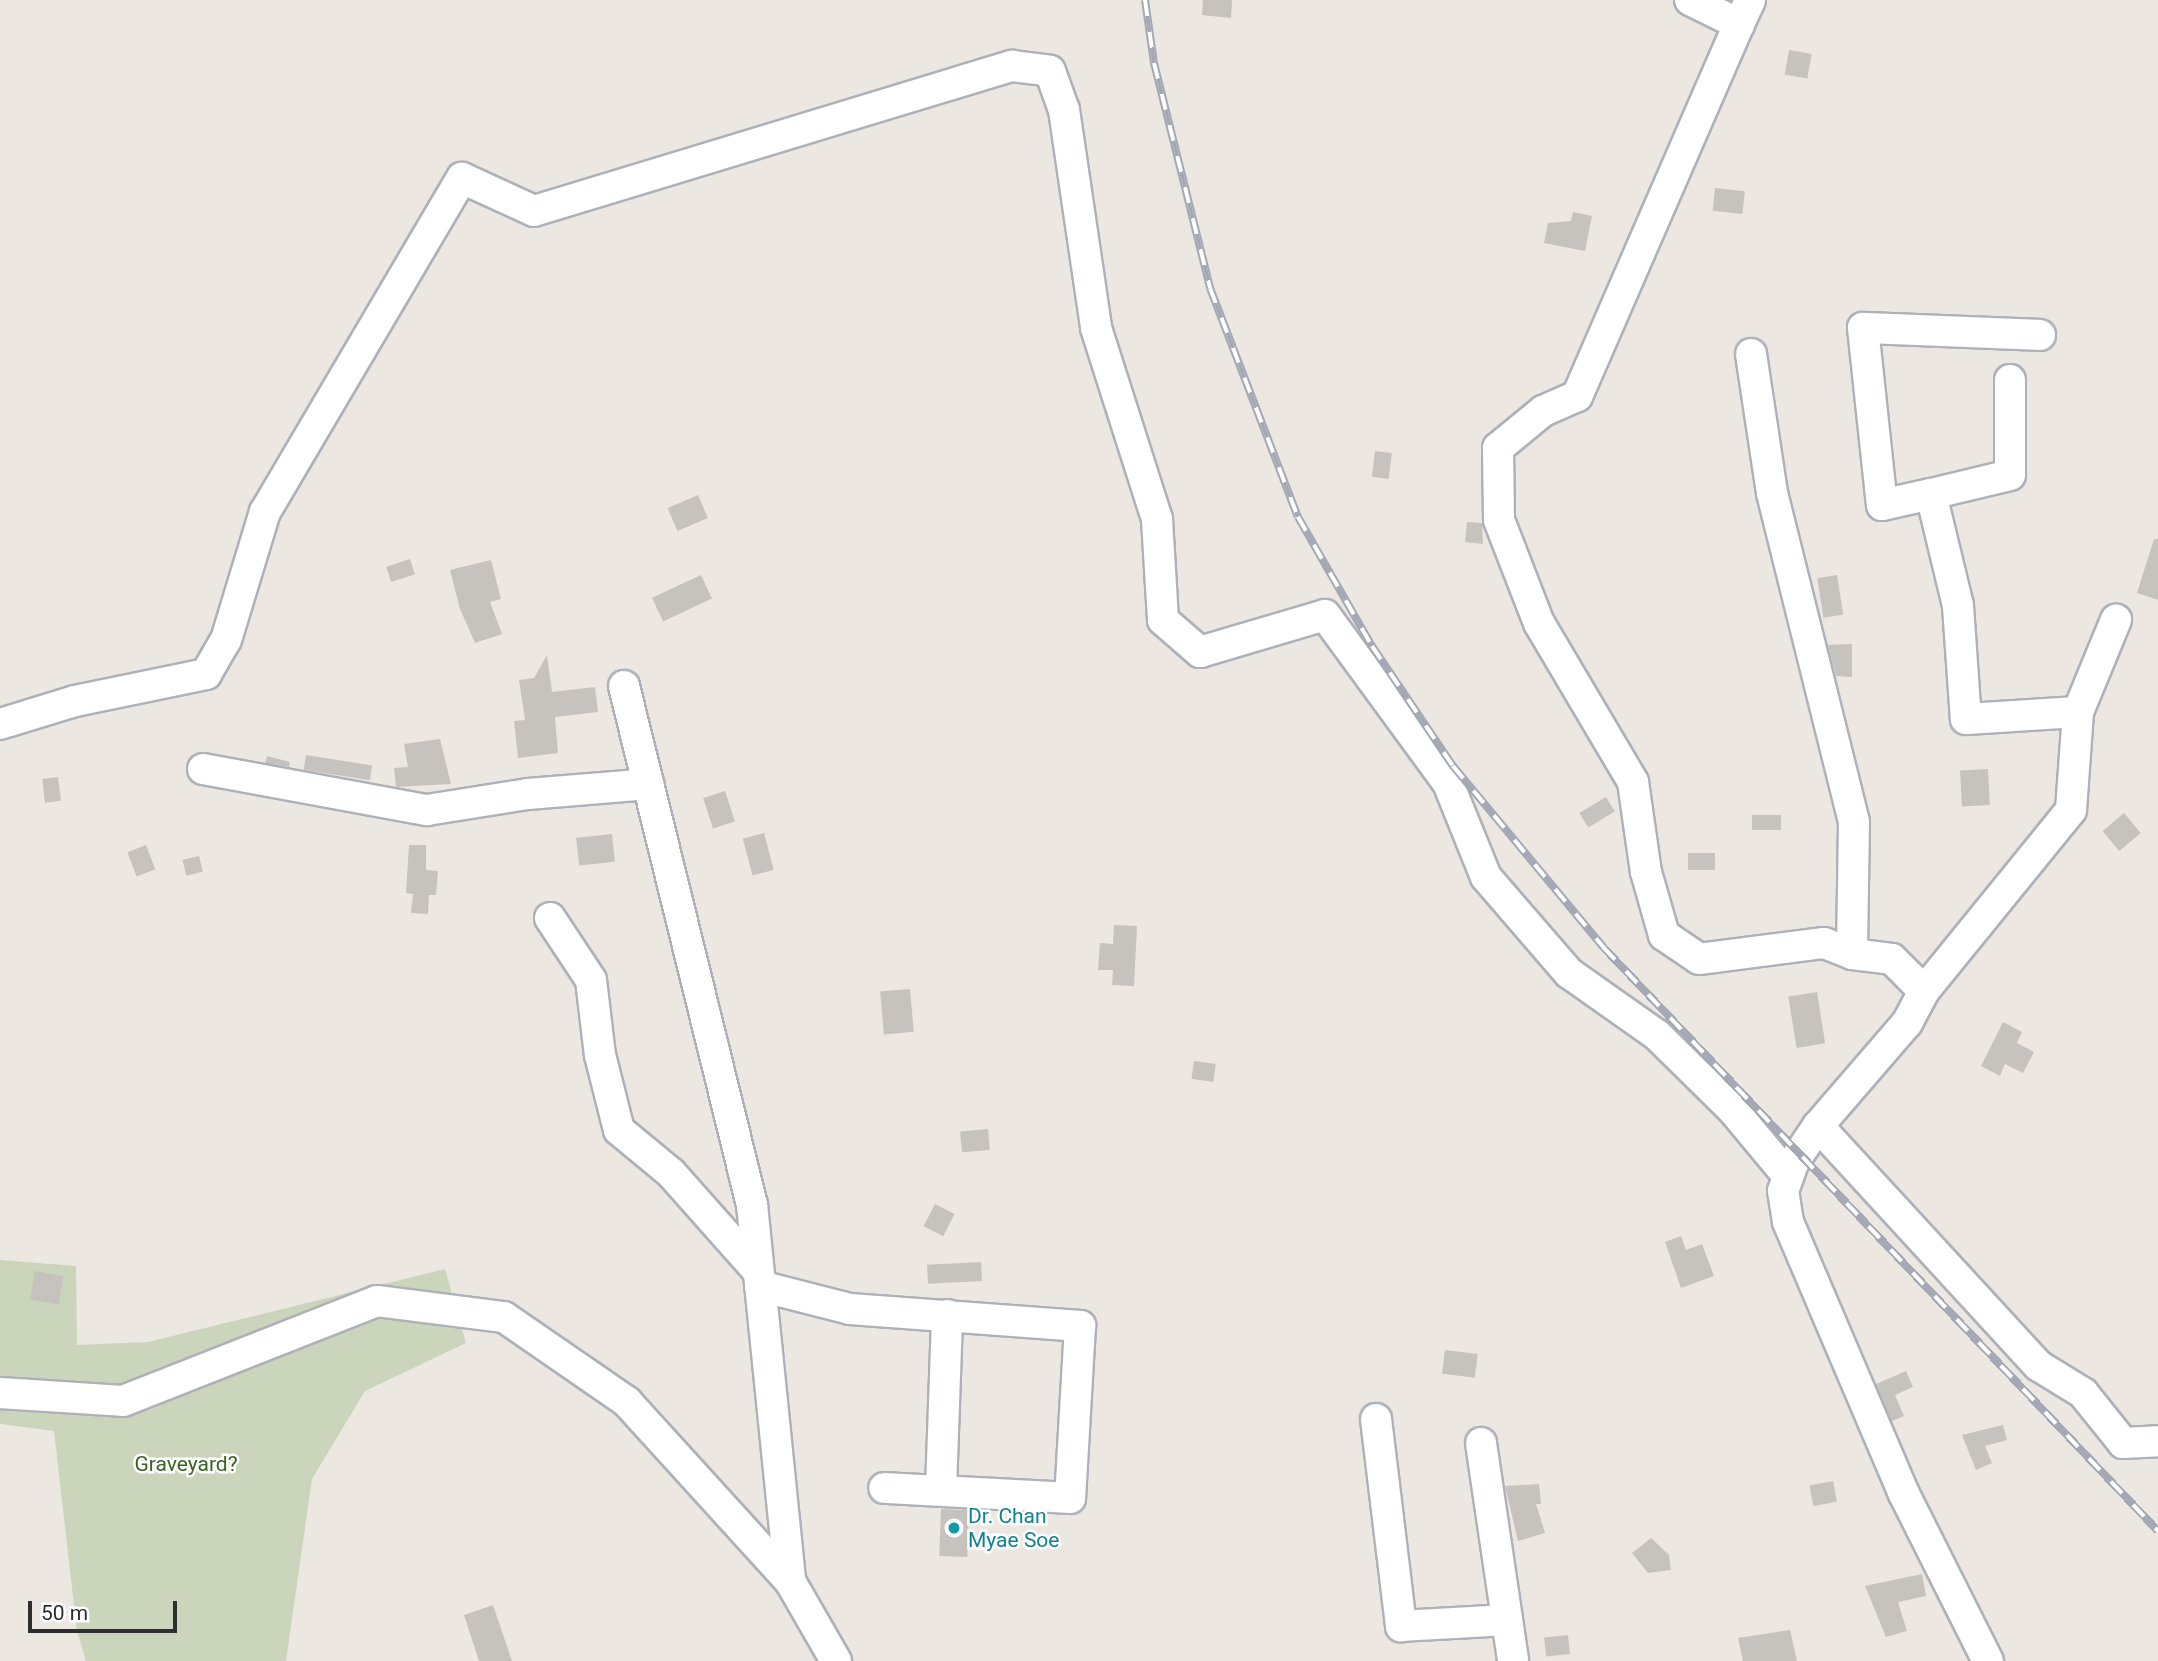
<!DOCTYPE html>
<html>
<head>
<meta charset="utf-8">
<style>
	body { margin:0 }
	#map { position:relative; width:2158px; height:1661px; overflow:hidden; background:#ede7e2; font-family:Roboto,sans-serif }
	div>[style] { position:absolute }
	.cemetery>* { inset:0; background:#cad5bb }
	.building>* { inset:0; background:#c6c2bd; transform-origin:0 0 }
	.roads { filter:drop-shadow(2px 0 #aeb1b8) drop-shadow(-2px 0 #aeb1b8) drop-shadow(0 2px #aeb1b8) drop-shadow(0 -2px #aeb1b8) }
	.minor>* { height:30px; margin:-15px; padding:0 15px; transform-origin:15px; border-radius:15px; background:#fff }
	.rail>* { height:8px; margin-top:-4px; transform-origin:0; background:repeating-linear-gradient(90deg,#fff 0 16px,#a5a9b5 0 32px); box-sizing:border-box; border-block:2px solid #a5a9b5 }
	.dots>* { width:19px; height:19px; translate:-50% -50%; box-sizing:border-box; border:4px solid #fff; border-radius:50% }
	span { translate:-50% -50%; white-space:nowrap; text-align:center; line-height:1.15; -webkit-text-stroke:5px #fff; paint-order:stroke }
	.park-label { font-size:21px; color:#386325 }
	.culture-label { font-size:21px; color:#0d838f }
	.left { translate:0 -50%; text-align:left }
	.scale { position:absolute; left:28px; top:1601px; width:149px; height:32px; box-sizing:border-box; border:4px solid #2e2e2e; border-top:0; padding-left:9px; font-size:21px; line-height:24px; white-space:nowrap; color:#2e2e2e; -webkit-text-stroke:5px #fff; paint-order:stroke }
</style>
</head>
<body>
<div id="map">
	<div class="cemetery">
		<div style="clip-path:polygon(0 1260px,76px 1266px,77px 1345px,148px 1342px,445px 1269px,466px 1343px,365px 1391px,312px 1479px,286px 1661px,86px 1661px,77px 1631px,54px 1431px,0 1424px)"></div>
	</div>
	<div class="building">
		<div style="clip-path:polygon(1203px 0,1232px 0,1231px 18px,1202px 15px)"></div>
		<div style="left:1789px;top:50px;width:23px;height:25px;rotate:10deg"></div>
		<div style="left:1715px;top:188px;width:30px;height:23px;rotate:6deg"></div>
		<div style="clip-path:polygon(1573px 212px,1592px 216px,1585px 251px,1544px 243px,1548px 223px,1571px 221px)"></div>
		<div style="left:1375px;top:451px;width:17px;height:26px;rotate:7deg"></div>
		<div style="left:698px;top:495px;width:25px;height:33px;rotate:67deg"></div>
		<div style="clip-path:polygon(1467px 522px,1482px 523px,1483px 544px,1465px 542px)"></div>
		<div style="clip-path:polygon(2154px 539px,2158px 539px,2158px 600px,2137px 593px)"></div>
		<div style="left:410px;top:559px;width:16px;height:25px;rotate:72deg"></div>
		<div style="clip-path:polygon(491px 560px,501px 599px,490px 602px,502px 634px,475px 643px,460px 609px,450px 570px)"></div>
		<div style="left:701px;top:575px;width:26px;height:54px;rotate:65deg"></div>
		<div style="left:1837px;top:575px;width:40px;height:20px;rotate:81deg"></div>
		<div style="clip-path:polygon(1852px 644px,1852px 677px,1836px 676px,1828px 645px)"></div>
		<div style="clip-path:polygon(547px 655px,552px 692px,595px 687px,598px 712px,555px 717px,558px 753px,518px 758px,514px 721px,525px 720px,519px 680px,534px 678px)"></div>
		<div style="clip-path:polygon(440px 739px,451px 784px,396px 787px,394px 768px,408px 767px,404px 744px)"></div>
		<div style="left:306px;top:755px;width:67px;height:15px;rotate:9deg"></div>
		<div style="clip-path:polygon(267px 756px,290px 762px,289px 767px,265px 763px)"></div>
		<div style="left:1988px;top:769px;width:36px;height:28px;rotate:87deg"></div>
		<div style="left:58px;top:777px;width:24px;height:16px;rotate:83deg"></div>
		<div style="left:725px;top:791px;width:32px;height:23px;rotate:72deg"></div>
		<div style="left:1606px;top:797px;width:17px;height:31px;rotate:59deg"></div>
		<div style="left:2124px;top:813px;width:26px;height:28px;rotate:50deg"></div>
		<div style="left:1781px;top:815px;width:15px;height:29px;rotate:90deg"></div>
		<div style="left:764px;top:833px;width:38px;height:22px;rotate:75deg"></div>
		<div style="left:612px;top:834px;width:28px;height:36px;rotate:84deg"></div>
		<div style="left:146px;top:845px;width:26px;height:20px;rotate:69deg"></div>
		<div style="clip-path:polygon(409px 845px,426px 845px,426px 870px,438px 871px,436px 895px,429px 895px,428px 914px,411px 913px,413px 894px,406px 893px)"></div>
		<div style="left:1688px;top:853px;width:27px;height:17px"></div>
		<div style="left:199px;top:856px;width:16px;height:17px;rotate:76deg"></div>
		<div style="clip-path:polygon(1114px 925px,1137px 926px,1134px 986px,1112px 985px,1113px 970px,1098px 970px,1100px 943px,1113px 944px)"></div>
		<div style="left:910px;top:989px;width:43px;height:30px;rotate:85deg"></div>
		<div style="left:1817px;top:992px;width:52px;height:29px;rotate:81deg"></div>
		<div style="clip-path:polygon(2003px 1022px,2022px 1032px,2017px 1043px,2034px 1052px,2023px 1073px,2005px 1064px,2000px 1076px,1981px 1066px)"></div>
		<div style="left:1194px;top:1061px;width:22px;height:18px;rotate:8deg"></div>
		<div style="left:988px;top:1129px;width:21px;height:28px;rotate:85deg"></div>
		<div style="left:935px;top:1204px;width:22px;height:25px;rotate:27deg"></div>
		<div style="clip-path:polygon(1681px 1236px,1686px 1250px,1702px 1244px,1714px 1276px,1681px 1288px,1665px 1242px)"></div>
		<div style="left:981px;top:1262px;width:19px;height:54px;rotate:87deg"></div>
		<div style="left:35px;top:1271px;width:29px;height:29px;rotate:10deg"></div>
		<div style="left:1445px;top:1350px;width:33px;height:24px;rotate:7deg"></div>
		<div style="clip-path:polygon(1906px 1371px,1913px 1387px,1895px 1395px,1904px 1416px,1892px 1421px,1876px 1384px)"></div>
		<div style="clip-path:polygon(2003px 1425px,2007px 1440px,1985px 1446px,1992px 1463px,1976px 1470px,1962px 1435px)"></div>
		<div style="left:1833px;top:1481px;width:21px;height:24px;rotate:79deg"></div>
		<div style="clip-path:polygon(1539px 1484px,1541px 1504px,1536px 1504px,1545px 1533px,1518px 1541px,1505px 1486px)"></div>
		<div style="left:941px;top:1509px;width:28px;height:47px;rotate:2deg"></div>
		<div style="clip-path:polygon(1651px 1538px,1669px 1555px,1671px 1570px,1648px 1573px,1632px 1553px)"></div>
		<div style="clip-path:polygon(1922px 1574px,1926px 1596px,1898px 1602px,1907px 1631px,1886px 1637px,1865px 1586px)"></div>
		<div style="clip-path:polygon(493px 1605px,512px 1661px,479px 1661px,464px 1615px)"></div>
		<div style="clip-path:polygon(1790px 1630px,1797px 1661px,1743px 1661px,1738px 1638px)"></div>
		<div style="left:1568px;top:1635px;width:19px;height:24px;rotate:84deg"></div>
	</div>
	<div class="roads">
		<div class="minor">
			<div style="left:1690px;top:0;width:55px;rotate:26.1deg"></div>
			<div style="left:1739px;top:24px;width:26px;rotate:-65deg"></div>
			<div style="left:1739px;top:24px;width:406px;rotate:113.5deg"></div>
			<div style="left:1577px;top:396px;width:37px;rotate:156deg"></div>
			<div style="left:1543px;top:411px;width:58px;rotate:140.6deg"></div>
			<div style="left:1498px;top:448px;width:72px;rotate:89.2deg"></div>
			<div style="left:1499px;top:520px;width:110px;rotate:68.8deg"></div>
			<div style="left:1539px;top:623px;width:185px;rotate:59.4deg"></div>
			<div style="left:1633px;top:782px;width:91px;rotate:81.8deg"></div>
			<div style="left:1646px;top:872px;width:66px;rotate:74.1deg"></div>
			<div style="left:1664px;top:935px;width:42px;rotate:34.4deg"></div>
			<div style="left:1699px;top:959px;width:126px;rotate:-7.3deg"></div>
			<div style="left:1824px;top:943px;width:30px;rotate:21deg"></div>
			<div style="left:1852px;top:954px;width:40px;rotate:7.1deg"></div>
			<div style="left:1892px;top:959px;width:45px;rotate:45deg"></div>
			<div style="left:2040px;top:335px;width:177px;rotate:-177.7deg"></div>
			<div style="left:1863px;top:328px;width:178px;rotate:83.9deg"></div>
			<div style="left:1882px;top:505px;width:50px;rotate:-12.7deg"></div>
			<div style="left:1931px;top:494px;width:115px;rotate:76.4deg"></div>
			<div style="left:1958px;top:606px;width:113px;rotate:86deg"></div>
			<div style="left:1966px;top:719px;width:112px;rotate:-3.6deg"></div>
			<div style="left:1751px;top:354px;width:141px;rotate:81.4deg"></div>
			<div style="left:1772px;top:493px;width:339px;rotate:76deg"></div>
			<div style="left:1854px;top:822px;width:132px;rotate:90.9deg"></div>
			<div style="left:1931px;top:494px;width:81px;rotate:-13.5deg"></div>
			<div style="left:2010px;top:475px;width:95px;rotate:-90deg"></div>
			<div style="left:624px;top:686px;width:535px;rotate:76.15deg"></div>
			<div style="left:752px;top:1205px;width:378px;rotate:84.2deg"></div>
			<div style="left:790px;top:1581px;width:92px;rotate:60.1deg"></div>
			<div style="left:0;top:724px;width:78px;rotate:-17deg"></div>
			<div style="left:75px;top:701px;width:134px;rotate:-11.6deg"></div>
			<div style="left:206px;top:674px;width:39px;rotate:-60deg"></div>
			<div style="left:226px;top:640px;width:134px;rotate:-73.1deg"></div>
			<div style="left:265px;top:512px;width:388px;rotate:-59.5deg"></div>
			<div style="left:462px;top:178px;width:79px;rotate:24.6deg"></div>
			<div style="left:534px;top:211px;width:500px;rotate:-16.9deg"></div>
			<div style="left:1012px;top:66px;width:38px;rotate:7deg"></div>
			<div style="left:1050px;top:71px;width:41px;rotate:70.3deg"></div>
			<div style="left:1064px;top:110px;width:220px;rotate:81.6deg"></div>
			<div style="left:1096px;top:328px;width:201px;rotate:72.3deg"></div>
			<div style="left:1157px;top:519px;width:101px;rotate:86.6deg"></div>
			<div style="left:1163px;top:620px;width:49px;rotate:40.9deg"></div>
			<div style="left:1200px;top:652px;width:130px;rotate:-16.5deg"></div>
			<div style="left:1325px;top:615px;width:208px;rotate:53.8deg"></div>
			<div style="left:1448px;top:783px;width:101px;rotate:68deg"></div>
			<div style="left:1486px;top:877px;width:127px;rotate:49.2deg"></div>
			<div style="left:1569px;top:973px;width:108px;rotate:35.2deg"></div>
			<div style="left:1657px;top:1035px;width:107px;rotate:44.6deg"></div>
			<div style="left:1733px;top:1110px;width:86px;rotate:50.2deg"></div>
			<div style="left:203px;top:769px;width:228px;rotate:10.4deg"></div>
			<div style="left:427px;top:810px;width:102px;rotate:-9deg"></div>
			<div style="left:528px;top:794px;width:121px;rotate:-4.7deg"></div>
			<div style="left:550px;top:918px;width:74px;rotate:56.5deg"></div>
			<div style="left:591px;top:980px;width:76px;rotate:83.2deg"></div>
			<div style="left:600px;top:1055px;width:77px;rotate:75.8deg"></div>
			<div style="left:619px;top:1130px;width:67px;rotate:39.6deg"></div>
			<div style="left:671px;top:1173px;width:131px;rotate:48.4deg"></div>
			<div style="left:1818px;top:1126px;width:326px;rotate:47.4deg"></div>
			<div style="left:2039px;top:1366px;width:52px;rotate:31.5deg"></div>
			<div style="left:2083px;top:1393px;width:64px;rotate:51.3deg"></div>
			<div style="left:2123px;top:1443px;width:35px;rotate:-3deg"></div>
			<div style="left:760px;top:1286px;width:93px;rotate:14.3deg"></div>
			<div style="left:850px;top:1309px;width:231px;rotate:4.2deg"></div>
			<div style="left:1080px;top:1326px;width:172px;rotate:93.3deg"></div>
			<div style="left:1070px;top:1498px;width:186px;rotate:-176.9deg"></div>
			<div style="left:0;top:1393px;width:123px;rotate:3.7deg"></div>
			<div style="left:123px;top:1401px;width:273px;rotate:-21.5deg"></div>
			<div style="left:377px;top:1301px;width:128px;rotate:7.2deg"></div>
			<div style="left:504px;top:1317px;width:150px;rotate:34.6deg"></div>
			<div style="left:627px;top:1402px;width:242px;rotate:47.7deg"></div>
			<div style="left:1376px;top:1419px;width:209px;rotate:83.1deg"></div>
			<div style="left:1401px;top:1626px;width:106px;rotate:-3.2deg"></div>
			<div style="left:1481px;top:1443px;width:220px;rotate:81.6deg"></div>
			<div style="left:941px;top:1490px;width:175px;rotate:-88deg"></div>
			<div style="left:1988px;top:1661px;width:187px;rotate:-116.7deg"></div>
			<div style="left:1904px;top:1494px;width:296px;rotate:-113.1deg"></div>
			<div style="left:1788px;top:1222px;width:31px;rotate:-99deg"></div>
			<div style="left:1783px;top:1191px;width:30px;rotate:-70deg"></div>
			<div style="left:1793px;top:1163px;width:45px;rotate:-56deg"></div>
			<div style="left:1818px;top:1126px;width:136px;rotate:-49.2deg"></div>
			<div style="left:1907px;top:1023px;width:36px;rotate:-62deg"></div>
			<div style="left:1924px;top:991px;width:233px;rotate:-50.9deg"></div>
			<div style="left:2071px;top:810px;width:98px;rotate:-85.9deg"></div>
			<div style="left:2078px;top:712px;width:100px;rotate:-67.6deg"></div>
		</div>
	</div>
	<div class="rail">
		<div style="left:1145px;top:0;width:64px;rotate:81.9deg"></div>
		<div style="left:1154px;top:63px;width:232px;rotate:76deg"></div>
		<div style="left:1210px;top:288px;width:245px;rotate:69deg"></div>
		<div style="left:1298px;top:517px;width:149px;rotate:60.2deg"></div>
		<div style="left:1372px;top:646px;width:145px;rotate:56deg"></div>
		<div style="left:1453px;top:766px;width:236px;rotate:50.3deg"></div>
		<div style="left:1604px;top:948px;width:804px;rotate:46.46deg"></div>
	</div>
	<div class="dots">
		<div style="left:954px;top:1528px;background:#0f9aa8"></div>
	</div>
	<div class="park-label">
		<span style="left:186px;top:1464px">Graveyard?</span>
	</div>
	<div class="culture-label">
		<span class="left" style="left:968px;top:1528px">Dr. Chan<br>Myae Soe</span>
	</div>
	<div class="scale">50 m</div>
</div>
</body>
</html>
